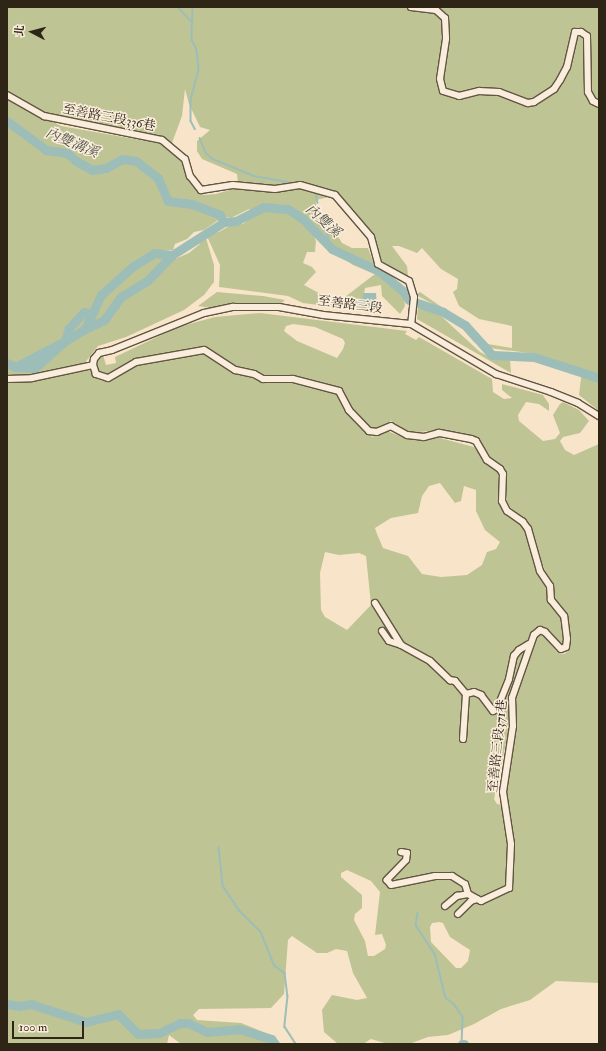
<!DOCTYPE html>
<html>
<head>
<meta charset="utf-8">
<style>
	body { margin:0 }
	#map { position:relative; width:606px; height:1051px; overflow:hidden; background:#f8e4c8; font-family:"IM FELL Double Pica","Noto Serif TC",serif }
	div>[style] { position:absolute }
	.green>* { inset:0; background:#bfc494 }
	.water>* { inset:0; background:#9dbeb8 }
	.stream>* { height:1.5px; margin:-0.75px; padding:0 0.75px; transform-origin:0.75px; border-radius:0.75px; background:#9dbeb8 }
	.river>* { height:9px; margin:-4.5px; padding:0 4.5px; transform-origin:4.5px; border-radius:4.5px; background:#9dbeb8 }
	.roads { filter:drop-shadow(1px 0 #615543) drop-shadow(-1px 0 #615543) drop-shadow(0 1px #615543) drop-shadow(0 -1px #615543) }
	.minor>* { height:6px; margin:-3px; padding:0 3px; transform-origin:3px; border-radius:3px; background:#faeddb }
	span { translate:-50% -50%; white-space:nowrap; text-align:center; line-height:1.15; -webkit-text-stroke:3px #faeddb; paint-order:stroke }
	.street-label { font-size:13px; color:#2f2517 }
	.water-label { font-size:14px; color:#505347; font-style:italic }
	.frame { position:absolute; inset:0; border:8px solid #2f2517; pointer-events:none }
	.north { position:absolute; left:12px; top:12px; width:40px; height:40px; -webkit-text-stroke:3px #faeddb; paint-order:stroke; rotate:276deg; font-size:11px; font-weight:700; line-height:16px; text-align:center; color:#2f2517 }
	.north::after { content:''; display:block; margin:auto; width:14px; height:18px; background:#2f2517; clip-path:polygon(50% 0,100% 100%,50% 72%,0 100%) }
	.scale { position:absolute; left:12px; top:1021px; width:72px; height:18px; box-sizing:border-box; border:2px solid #2f2517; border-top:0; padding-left:5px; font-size:12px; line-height:14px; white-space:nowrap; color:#2f2517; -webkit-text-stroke:3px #faeddb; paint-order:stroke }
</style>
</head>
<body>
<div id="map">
	<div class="green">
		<div style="clip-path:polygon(7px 7px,599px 7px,599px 411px,579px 395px,582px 370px,536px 354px,482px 347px,474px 342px,448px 312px,418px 296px,417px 294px,420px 292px,473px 329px,488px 344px,512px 348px,512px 326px,479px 319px,459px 306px,453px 292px,457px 289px,458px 279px,441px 269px,422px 248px,417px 253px,399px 246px,392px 246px,407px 266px,408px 276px,392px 269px,379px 259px,375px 239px,336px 194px,310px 184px,290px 183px,276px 186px,238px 183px,237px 174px,202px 159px,197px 151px,197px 141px,210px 130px,200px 127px,189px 104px,185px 89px,182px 116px,172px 143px,158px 136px,44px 114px,7px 92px)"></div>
		<div style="clip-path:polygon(evenodd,7px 98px,61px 126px,163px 144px,180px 158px,192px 185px,204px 195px,216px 194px,233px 189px,296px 187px,333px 196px,316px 200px,317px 219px,326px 217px,342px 243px,352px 248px,368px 248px,376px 269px,404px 296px,405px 306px,400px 314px,382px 296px,381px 285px,365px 288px,363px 300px,355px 303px,355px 305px,373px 308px,373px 312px,303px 303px,288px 296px,219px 287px,220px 265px,206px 234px,219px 232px,231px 225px,243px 224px,255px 215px,249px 209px,231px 218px,224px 216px,204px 230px,194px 232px,187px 239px,175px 244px,173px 250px,154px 251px,154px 254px,164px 259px,175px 259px,189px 253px,200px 244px,199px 238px,204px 236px,206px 238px,214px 265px,214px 282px,204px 295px,184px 310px,126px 337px,98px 346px,84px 364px,48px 372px,18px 376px,7px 375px,7px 98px,315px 225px,330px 249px,353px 265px,375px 274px,337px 303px,304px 285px,316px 272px,312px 267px,303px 263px,307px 252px,315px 252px,316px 241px,312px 230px,315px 225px)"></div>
		<div style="clip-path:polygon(217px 292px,263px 296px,285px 300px,279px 305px,252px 303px,211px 308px,198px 306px)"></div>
		<div style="clip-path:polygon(418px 305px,440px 315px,480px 352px,490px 357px,510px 360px,511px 373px,417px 319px)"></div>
		<div style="clip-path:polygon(evenodd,260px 313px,407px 331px,405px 334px,416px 340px,419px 337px,492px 379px,493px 392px,504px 399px,512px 398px,502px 390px,502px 384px,543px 395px,549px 404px,549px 411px,539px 404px,526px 402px,518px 415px,519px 421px,543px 441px,555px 439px,560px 433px,553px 415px,560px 404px,563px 402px,579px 410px,589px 421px,580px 433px,563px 437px,560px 441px,565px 450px,574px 455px,599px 444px,599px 983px,556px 981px,530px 1000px,501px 1009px,474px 1024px,448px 1035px,428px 1037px,409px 1044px,388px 1044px,371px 1039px,363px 1044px,338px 1044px,324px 1032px,322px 1010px,332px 995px,357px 1000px,367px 998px,353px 973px,347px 951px,336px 949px,327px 953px,317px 953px,292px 936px,288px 940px,284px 994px,271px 1008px,199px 1009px,193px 1015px,197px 1020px,241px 1023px,273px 1036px,279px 1044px,181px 1044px,169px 1035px,167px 1044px,7px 1044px,7px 381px,31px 381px,91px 370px,94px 377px,99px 380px,110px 382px,136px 363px,198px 353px,207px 354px,221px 362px,226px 369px,263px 382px,287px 380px,336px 392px,349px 415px,372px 437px,387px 431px,408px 439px,422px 441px,436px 437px,474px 447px,489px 465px,498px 471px,501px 505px,505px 513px,518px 520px,526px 531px,539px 574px,549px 587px,551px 601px,560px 614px,565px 631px,564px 641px,559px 645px,548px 630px,539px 628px,524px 649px,526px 653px,510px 701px,510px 724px,494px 799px,497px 804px,502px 805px,505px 800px,515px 696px,526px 670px,534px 641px,539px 633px,544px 634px,557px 652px,564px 654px,568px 651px,567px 616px,555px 599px,553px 584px,545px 571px,528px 523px,510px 507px,507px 502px,503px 470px,485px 453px,480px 441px,473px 437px,437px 430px,410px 433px,391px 421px,379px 428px,369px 428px,349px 405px,339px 387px,288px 375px,262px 376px,253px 370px,233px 367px,216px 353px,202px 348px,132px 361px,109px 376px,100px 373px,98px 369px,98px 361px,103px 355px,106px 365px,116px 363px,115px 357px,178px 327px,215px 317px,260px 313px,293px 324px,315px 327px,343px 339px,345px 343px,343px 349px,337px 358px,297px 341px,284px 331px,286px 326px,293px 324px,260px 313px,440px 483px,455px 503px,461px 501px,464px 486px,476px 490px,476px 511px,485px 530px,500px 542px,496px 549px,487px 552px,482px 565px,467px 575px,441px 577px,422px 574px,408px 556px,383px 548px,377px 534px,375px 528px,391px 518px,418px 513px,422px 496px,429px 486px,440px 483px,260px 313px,325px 552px,339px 555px,359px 553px,366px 556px,371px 605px,347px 630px,325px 617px,321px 610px,320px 573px,325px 552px,260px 313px,347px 870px,371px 881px,380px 892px,375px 935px,382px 934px,386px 945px,385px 949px,374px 956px,368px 956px,365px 941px,354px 920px,355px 914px,362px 908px,362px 895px,341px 877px,341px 873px,347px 870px,260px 313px,439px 922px,443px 923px,450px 937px,470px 950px,468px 961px,461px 968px,456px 968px,431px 942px,430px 927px,432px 923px,439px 922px)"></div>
	</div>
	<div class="water">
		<div style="clip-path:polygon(363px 293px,376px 293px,377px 307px,355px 305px,355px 303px,363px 301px)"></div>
	</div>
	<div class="stream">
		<div style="left:178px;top:7px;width:19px;rotate:47deg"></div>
		<div style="left:193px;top:7px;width:33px;rotate:92deg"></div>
		<div style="left:192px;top:40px;width:11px;rotate:63deg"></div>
		<div style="left:197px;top:50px;width:20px;rotate:84deg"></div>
		<div style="left:199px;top:70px;width:31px;rotate:105deg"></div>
		<div style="left:191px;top:100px;width:21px;rotate:90deg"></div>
		<div style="left:191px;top:121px;width:9px;rotate:63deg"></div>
		<div style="left:200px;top:138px;width:16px;rotate:68deg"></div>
		<div style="left:206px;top:153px;width:9px;rotate:41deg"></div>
		<div style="left:213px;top:159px;width:44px;rotate:22.5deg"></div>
		<div style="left:254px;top:176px;width:34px;rotate:10deg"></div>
		<div style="left:316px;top:192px;width:11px;rotate:80deg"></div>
		<div style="left:319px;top:218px;width:20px;rotate:63deg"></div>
		<div style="left:328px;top:236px;width:14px;rotate:73deg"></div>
		<div style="left:219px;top:847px;width:39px;rotate:84deg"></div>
		<div style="left:223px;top:886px;width:29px;rotate:56deg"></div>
		<div style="left:239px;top:910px;width:31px;rotate:45deg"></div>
		<div style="left:261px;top:932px;width:37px;rotate:68deg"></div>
		<div style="left:275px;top:966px;width:12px;rotate:35deg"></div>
		<div style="left:285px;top:973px;width:23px;rotate:83deg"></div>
		<div style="left:288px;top:996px;width:31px;rotate:96deg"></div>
		<div style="left:285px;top:1027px;width:20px;rotate:57deg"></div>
		<div style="left:418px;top:913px;width:12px;rotate:99deg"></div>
		<div style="left:416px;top:925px;width:35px;rotate:57deg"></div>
		<div style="left:435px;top:954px;width:45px;rotate:76deg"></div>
		<div style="left:446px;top:998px;width:10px;rotate:37deg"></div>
		<div style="left:454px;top:1004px;width:16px;rotate:55deg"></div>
		<div style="left:463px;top:1017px;width:26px;rotate:92deg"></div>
	</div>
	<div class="river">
		<div style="left:7px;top:121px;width:49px;rotate:36.6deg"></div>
		<div style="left:46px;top:150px;width:21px;rotate:8deg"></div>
		<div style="left:67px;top:153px;width:12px;rotate:42deg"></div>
		<div style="left:76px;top:161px;width:18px;rotate:29deg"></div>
		<div style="left:92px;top:170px;width:14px;rotate:-8deg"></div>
		<div style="left:106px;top:168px;width:18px;rotate:-29deg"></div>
		<div style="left:122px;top:159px;width:14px;rotate:8deg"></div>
		<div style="left:136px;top:161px;width:28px;rotate:38deg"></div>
		<div style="left:158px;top:178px;width:25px;rotate:67deg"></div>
		<div style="left:168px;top:201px;width:24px;rotate:7deg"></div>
		<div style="left:192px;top:204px;width:30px;rotate:21deg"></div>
		<div style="left:220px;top:215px;width:8px;rotate:60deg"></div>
		<div style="left:85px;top:329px;width:21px;rotate:-25deg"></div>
		<div style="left:104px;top:320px;width:29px;rotate:-54deg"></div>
		<div style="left:121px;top:297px;width:31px;rotate:-32deg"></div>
		<div style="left:147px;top:281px;width:36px;rotate:-46deg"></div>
		<div style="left:7px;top:363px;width:9px;rotate:27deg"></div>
		<div style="left:15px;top:367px;width:20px;rotate:3deg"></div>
		<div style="left:35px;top:368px;width:40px;rotate:-42deg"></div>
		<div style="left:65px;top:341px;width:23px;rotate:-31deg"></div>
		<div style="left:85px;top:329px;width:38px;rotate:-65deg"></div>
		<div style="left:101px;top:295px;width:42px;rotate:-42.1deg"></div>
		<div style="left:132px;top:267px;width:26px;rotate:-32deg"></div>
		<div style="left:154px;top:253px;width:18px;rotate:6deg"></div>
		<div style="left:172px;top:255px;width:62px;rotate:-32.4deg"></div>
		<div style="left:224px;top:222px;width:12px;rotate:-5deg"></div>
		<div style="left:236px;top:221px;width:30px;rotate:-27deg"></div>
		<div style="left:263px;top:207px;width:25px;rotate:5deg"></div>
		<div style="left:288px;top:209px;width:18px;rotate:34deg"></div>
		<div style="left:303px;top:219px;width:42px;rotate:46deg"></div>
		<div style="left:332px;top:249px;width:52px;rotate:25.1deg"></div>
		<div style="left:379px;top:271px;width:33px;rotate:40deg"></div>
		<div style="left:404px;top:292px;width:9px;rotate:58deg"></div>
		<div style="left:409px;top:300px;width:36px;rotate:19deg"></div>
		<div style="left:443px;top:312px;width:26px;rotate:31deg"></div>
		<div style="left:465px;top:325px;width:40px;rotate:48deg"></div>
		<div style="left:492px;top:355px;width:42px;rotate:2.7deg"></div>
		<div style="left:534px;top:357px;width:68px;rotate:17.9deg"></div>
		<div style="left:15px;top:367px;width:56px;rotate:-27.5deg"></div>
		<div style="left:65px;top:341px;width:14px;rotate:-73deg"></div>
		<div style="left:69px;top:328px;width:22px;rotate:-47deg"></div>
		<div style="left:84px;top:312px;width:8px;rotate:14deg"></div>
		<div style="left:7px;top:1004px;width:12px;rotate:9deg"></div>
		<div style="left:19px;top:1006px;width:12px;rotate:-9deg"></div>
		<div style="left:31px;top:1004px;width:58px;rotate:18.1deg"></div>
		<div style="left:86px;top:1022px;width:33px;rotate:-14deg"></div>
		<div style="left:118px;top:1014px;width:28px;rotate:45deg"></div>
		<div style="left:138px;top:1034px;width:21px;rotate:-3deg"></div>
		<div style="left:159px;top:1033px;width:23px;rotate:-25deg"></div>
		<div style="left:180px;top:1023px;width:8px"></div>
		<div style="left:188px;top:1023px;width:21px;rotate:25deg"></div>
		<div style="left:207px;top:1032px;width:32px;rotate:-5deg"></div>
		<div style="left:239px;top:1029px;width:34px;rotate:17deg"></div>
		<div style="left:271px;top:1039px;width:6px;rotate:51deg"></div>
		<div style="left:462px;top:1044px;width:2px"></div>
	</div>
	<div class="roads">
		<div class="minor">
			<div style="left:411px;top:7px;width:25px;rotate:7deg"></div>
			<div style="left:436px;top:10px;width:12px;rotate:42deg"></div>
			<div style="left:445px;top:18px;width:21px;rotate:87deg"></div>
			<div style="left:446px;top:39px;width:40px;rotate:98.5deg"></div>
			<div style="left:440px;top:79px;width:12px;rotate:76deg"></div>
			<div style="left:443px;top:91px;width:17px;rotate:17deg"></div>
			<div style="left:459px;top:96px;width:21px;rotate:-14deg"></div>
			<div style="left:479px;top:91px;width:20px;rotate:3deg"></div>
			<div style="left:499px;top:92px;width:31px;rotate:21deg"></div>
			<div style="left:528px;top:103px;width:6px;rotate:-9deg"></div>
			<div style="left:534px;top:102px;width:24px;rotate:-33deg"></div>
			<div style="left:554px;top:89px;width:11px;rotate:-56deg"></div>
			<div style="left:560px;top:80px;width:15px;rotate:-62deg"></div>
			<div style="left:567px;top:67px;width:36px;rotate:-77deg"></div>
			<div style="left:575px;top:32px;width:6px"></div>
			<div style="left:581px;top:32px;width:7px;rotate:34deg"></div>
			<div style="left:587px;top:36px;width:56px;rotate:89deg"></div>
			<div style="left:588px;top:92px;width:10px;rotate:61deg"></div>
			<div style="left:593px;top:101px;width:7px;rotate:27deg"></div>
			<div style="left:7px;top:95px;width:43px;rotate:29.6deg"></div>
			<div style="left:44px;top:116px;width:120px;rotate:11.5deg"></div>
			<div style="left:162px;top:140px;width:30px;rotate:40deg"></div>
			<div style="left:185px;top:159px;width:18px;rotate:74deg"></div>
			<div style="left:190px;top:176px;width:18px;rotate:52deg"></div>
			<div style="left:201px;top:190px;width:32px;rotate:-9deg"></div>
			<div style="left:233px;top:185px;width:42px;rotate:5.4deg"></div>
			<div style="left:275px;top:189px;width:25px;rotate:-9deg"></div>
			<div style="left:300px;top:185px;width:36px;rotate:16deg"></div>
			<div style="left:335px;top:195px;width:55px;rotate:49.4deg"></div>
			<div style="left:371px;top:237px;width:28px;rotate:75deg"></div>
			<div style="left:378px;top:264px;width:35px;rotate:29deg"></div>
			<div style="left:409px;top:281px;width:17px;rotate:73deg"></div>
			<div style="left:414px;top:297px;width:27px;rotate:96deg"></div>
			<div style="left:7px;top:379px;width:25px;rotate:-2deg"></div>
			<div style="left:32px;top:378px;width:62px;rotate:-12deg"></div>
			<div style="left:375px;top:603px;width:49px;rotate:58.2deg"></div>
			<div style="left:401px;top:645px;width:33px;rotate:29deg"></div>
			<div style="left:430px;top:661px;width:28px;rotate:44deg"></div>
			<div style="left:450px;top:680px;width:5px;rotate:11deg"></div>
			<div style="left:455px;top:681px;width:17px;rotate:50deg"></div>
			<div style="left:466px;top:694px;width:8px;rotate:-14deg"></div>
			<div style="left:474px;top:692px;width:8px;rotate:23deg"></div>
			<div style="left:481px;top:695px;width:20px;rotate:53deg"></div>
			<div style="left:493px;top:711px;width:4px;rotate:-27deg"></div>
			<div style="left:497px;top:709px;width:32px;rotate:-68deg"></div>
			<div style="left:509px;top:679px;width:24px;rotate:-78deg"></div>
			<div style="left:514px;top:656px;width:8px;rotate:-50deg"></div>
			<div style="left:519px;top:650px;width:12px;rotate:-31deg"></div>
			<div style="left:382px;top:631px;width:12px;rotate:55deg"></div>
			<div style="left:389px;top:641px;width:13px;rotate:18deg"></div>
			<div style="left:463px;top:739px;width:45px;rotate:-86.2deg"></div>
			<div style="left:401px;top:852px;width:6px;rotate:9deg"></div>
			<div style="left:407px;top:853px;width:7px;rotate:98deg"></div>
			<div style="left:406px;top:860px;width:28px;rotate:134deg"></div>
			<div style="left:387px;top:880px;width:6px;rotate:51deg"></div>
			<div style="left:391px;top:885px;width:45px;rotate:-11.6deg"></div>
			<div style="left:435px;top:876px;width:17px"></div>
			<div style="left:452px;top:876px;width:15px;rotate:32deg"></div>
			<div style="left:465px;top:884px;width:10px;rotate:73deg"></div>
			<div style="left:468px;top:894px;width:15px;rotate:28deg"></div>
			<div style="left:481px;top:901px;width:31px;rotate:-25deg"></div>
			<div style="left:509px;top:888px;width:44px;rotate:-87.4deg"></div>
			<div style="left:511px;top:844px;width:53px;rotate:-98.7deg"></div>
			<div style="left:503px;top:792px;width:67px;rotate:-81.4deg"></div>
			<div style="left:513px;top:726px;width:28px;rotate:-92deg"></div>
			<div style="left:512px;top:698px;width:67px;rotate:-70.8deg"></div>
			<div style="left:534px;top:635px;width:8px;rotate:-40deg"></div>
			<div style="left:540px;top:630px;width:5px;rotate:22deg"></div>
			<div style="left:545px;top:632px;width:23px;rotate:47deg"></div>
			<div style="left:561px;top:649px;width:5px;rotate:-22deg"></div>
			<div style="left:566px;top:647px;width:8px;rotate:-83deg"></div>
			<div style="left:567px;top:639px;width:23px;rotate:-97deg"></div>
			<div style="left:564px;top:616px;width:21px;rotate:-129deg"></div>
			<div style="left:551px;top:600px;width:14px;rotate:-94deg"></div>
			<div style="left:550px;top:586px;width:18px;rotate:-124deg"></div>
			<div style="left:540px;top:571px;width:44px;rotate:-105.9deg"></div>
			<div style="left:528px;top:529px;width:9px;rotate:-126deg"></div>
			<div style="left:523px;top:522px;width:19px;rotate:-145deg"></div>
			<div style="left:507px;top:511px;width:11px;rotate:-117deg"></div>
			<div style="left:502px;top:501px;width:27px;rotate:-88deg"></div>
			<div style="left:503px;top:474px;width:6px;rotate:-121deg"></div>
			<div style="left:500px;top:469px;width:16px;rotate:-145deg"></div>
			<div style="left:487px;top:460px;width:22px;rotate:-120deg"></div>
			<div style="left:476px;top:441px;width:5px;rotate:-158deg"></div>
			<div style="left:471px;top:439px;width:33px;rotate:-169deg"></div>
			<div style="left:439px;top:433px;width:16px;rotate:165deg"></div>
			<div style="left:424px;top:437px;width:17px;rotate:-173deg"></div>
			<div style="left:407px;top:435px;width:18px;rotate:-151deg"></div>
			<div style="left:391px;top:426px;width:15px;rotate:157deg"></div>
			<div style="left:377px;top:432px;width:8px;rotate:-173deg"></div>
			<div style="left:369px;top:431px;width:29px;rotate:-134deg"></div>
			<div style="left:349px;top:410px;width:21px;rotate:-118deg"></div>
			<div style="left:339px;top:391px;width:48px;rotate:-165.4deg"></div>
			<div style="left:293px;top:379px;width:30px;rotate:180deg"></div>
			<div style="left:263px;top:379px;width:10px;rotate:-151deg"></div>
			<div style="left:254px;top:374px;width:19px;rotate:-168deg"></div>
			<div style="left:235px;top:370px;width:37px;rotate:-147deg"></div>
			<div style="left:204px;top:350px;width:69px;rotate:170deg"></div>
			<div style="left:136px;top:362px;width:32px;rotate:150deg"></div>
			<div style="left:108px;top:378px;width:13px;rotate:-162deg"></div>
			<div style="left:96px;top:374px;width:9px;rotate:-108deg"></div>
			<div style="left:93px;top:365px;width:6px;rotate:-81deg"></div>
			<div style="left:94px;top:359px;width:8px;rotate:-50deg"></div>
			<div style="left:99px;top:353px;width:13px;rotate:-13deg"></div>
			<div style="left:112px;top:350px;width:99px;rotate:-21.9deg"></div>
			<div style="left:204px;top:313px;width:30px;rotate:-12deg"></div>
			<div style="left:233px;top:307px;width:46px"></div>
			<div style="left:279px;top:307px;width:45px;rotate:10.3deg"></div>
			<div style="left:323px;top:315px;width:88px;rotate:5.8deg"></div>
			<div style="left:411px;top:324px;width:99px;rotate:30.5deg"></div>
			<div style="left:496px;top:374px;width:58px;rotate:18.1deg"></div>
			<div style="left:551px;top:392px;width:29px;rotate:22deg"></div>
			<div style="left:578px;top:403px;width:25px;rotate:32deg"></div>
			<div style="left:445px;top:906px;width:16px;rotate:-40deg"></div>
			<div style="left:457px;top:896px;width:11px;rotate:-10deg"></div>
			<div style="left:458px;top:914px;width:18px;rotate:-45deg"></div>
			<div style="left:471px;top:901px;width:6px;rotate:-18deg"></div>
		</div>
	</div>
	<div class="street-label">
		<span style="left:109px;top:118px;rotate:11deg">至善路三段336巷</span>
		<span style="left:350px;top:305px;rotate:7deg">至善路三段</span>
		<span style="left:498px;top:746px;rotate:-84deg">至善路三段371巷</span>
	</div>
	<div class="water-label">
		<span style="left:72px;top:143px;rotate:23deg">內雙溝溪</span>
		<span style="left:323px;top:221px;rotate:42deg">內雙溪</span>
	</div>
	<div class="frame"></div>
	<div class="north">北</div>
	<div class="scale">100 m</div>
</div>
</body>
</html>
